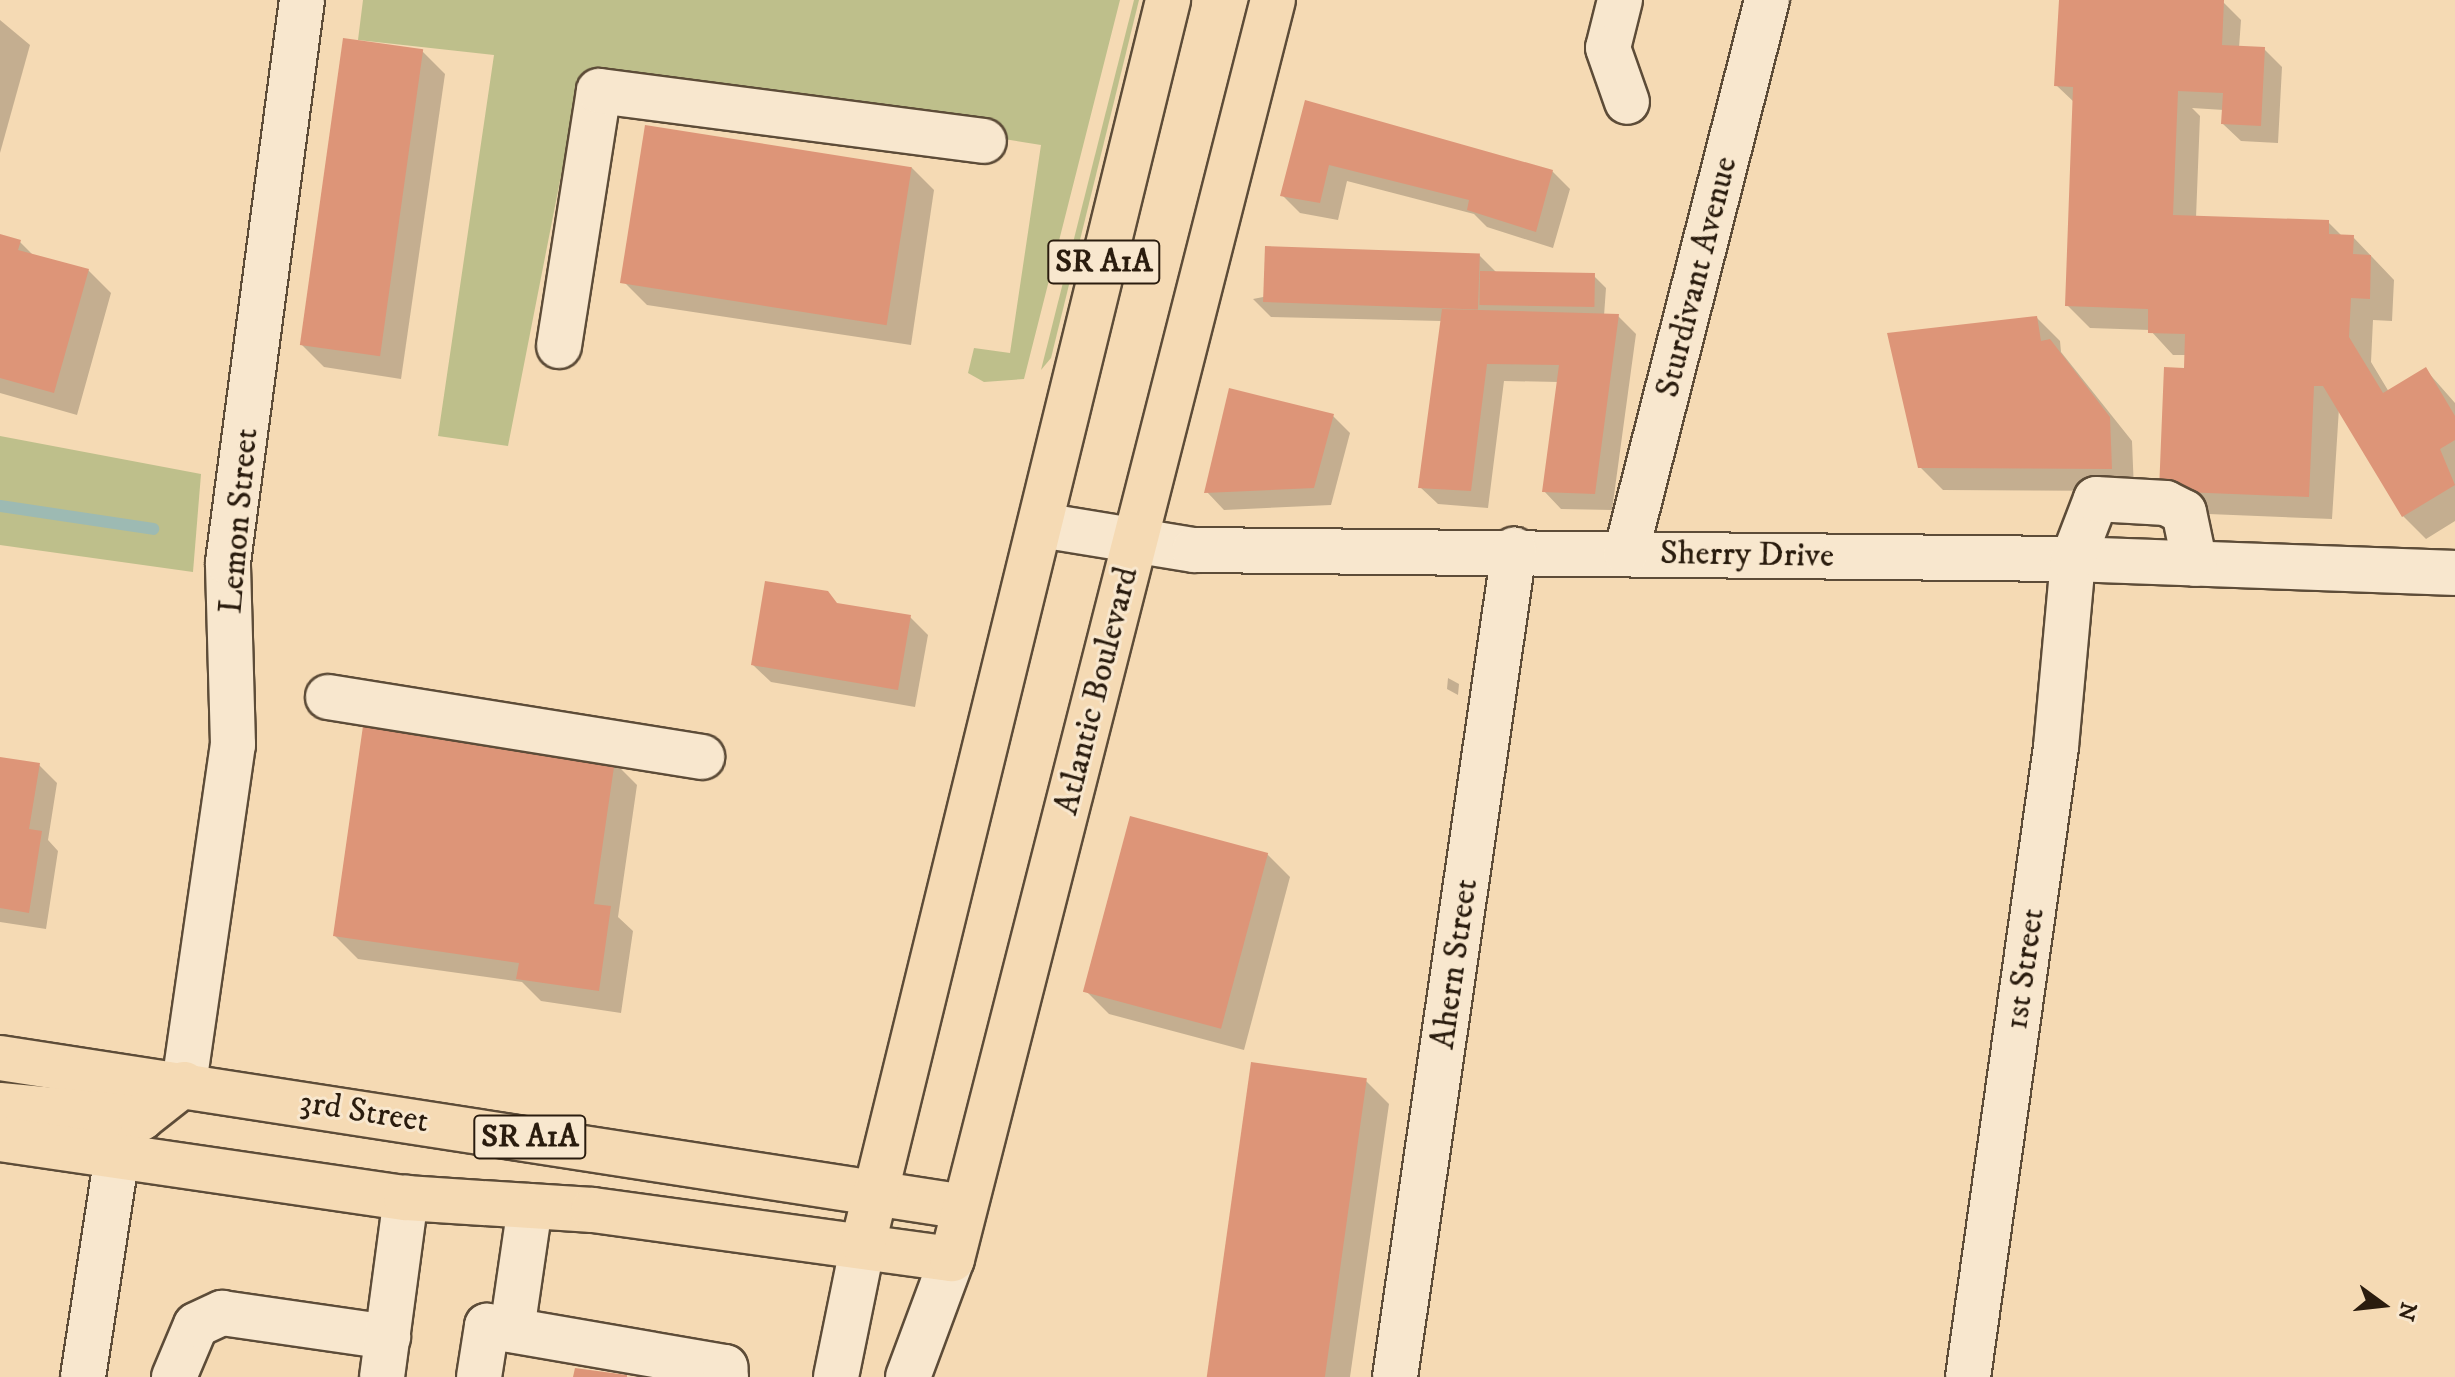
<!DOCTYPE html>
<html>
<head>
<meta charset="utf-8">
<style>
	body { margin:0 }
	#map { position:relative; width:2455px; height:1377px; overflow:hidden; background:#f5dab4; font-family:"IM FELL DW Pica",serif }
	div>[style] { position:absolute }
	.green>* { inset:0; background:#bebf8b }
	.shadow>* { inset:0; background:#0003 }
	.stream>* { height:12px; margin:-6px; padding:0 6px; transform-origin:6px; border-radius:6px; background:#9dbab3 }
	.building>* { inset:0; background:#dd9578; transform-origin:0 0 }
	.roads { filter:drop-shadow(2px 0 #5d4c38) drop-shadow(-2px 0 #5d4c38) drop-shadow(0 2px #5d4c38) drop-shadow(0 -2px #5d4c38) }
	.minor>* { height:44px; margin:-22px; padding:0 22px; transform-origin:22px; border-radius:22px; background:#f8e7ce }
	.major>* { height:44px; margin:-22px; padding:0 22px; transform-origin:22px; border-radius:22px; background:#f5dab4 }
	.highway>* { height:44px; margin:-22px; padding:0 22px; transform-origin:22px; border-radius:22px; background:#f5dab4 }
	span { translate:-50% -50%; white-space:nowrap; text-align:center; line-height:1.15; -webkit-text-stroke:6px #f8e7ce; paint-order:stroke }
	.shield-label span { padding:2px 6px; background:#f8e7ce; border:2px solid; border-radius:6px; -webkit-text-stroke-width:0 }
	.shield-label { font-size:32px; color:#2a1c0e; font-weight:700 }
	.street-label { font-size:34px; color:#2a1c0e }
	.north { position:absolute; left:2343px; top:1265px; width:80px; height:80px; -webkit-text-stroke:6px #f8e7ce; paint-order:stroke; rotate:105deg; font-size:22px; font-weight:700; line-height:32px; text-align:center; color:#2a1c0e }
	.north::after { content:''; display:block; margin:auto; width:28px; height:36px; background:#2a1c0e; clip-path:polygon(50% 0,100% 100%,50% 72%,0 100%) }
</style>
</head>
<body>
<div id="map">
	<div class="green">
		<div style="clip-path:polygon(363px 0,1120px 0,1024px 379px,984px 382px,968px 373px,974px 348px,1010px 353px,1041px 145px,601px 74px,577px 94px,508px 446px,438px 436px,494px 55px,358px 40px)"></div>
		<div style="clip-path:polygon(1134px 0,1139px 0,1051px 358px,1041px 370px)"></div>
		<div style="clip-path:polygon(0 436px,201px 474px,193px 572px,0 545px)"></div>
	</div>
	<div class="shadow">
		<div style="clip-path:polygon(2061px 0,2223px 2px,2241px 20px,2239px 48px,2264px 49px,2282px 67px,2278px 143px,2241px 141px,2223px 124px,2224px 110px,2192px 108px,2200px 116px,2196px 218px,2328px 222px,2342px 236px,2353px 237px,2394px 280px,2392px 321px,2373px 320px,2371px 362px,2389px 392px,2426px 370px,2455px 403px,2455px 521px,2426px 539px,2403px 516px,2339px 408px,2332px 519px,2184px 513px,2186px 355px,2173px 355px,2150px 330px,2090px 328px,2067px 305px,2075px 103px,2056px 85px)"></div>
		<div style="clip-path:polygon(0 20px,30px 45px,0 153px)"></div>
		<div style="clip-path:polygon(422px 51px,445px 74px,401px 379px,324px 367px,301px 344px)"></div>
		<div style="clip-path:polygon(1306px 102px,1552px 171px,1570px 189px,1553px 248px,1487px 227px,1474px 214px,1347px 181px,1338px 220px,1300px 213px,1282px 195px)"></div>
		<div style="clip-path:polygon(911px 167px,934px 190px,911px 345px,647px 305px,624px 282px)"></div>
		<div style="clip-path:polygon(0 236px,20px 242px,34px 256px,88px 270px,111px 293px,77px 415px,0 393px)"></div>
		<div style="clip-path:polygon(1479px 255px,1498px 274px,1594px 276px,1606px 288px,1604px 316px,1618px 316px,1636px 334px,1612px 510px,1561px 509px,1544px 491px,1559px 382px,1504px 381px,1488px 508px,1438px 504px,1420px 487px,1442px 321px,1271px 317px,1253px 299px)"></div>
		<div style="clip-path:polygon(2037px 318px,2060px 341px,2061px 352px,2132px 441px,2134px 491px,1943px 490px,1920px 467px)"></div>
		<div style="clip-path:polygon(1333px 416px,1350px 433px,1331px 505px,1224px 510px,1207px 492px)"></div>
		<div style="clip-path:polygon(839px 606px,910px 617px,928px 635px,915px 707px,771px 682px,753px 665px)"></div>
		<div style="clip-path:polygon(1448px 678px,1459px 684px,1458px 695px,1447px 689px)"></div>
		<div style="clip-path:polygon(0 759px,39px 765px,57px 783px,48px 840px,58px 851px,46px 929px,0 922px)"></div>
		<div style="clip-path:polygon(614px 762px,637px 785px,618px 917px,633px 931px,621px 1013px,541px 1001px,522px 982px,358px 959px,335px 936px)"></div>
		<div style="clip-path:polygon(1267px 854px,1290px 877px,1244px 1050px,1109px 1014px,1086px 991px)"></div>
		<div style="clip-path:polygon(1366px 1081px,1389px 1104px,1350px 1377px,1207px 1377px)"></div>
	</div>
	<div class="stream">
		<div style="left:0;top:506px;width:155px;rotate:8.5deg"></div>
	</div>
	<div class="building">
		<div style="clip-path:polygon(2059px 0,2224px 0,2222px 45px,2265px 47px,2261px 126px,2221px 124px,2223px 93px,2178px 91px,2173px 215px,2329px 220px,2329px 234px,2354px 235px,2353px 254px,2371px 255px,2370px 299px,2351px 298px,2349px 337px,2383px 393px,2426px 367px,2455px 416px,2455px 440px,2440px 449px,2455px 485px,2402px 517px,2323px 386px,2314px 386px,2309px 497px,2159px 491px,2164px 367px,2184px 368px,2185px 334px,2148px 333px,2148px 309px,2065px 306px,2073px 87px,2054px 86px)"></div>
		<div style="left:343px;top:38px;width:81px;height:310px;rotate:8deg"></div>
		<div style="clip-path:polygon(1305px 100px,1553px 170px,1536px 232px,1467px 210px,1469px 200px,1329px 165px,1320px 203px,1280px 196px)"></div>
		<div style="left:645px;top:125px;width:270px;height:160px;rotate:9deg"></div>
		<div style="clip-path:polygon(0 234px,21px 240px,18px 250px,89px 269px,54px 393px,0 378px)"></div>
		<div style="left:1265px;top:246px;width:215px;height:56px;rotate:2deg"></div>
		<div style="left:1480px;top:271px;width:115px;height:34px;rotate:1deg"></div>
		<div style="clip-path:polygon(1442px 309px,1619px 314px,1595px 494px,1542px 492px,1559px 365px,1487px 364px,1471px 491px,1418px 488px)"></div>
		<div style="clip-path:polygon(2037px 316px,2041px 341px,2050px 339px,2110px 417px,2112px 469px,1918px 468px,1887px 333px)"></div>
		<div style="clip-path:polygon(1229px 388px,1334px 414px,1314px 488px,1204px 493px)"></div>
		<div style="clip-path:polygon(765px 581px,828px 591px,837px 603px,911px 615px,898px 690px,751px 665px)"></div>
		<div style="clip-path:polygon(363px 726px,615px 760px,594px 904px,611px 906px,599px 991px,516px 979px,519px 963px,333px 936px)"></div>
		<div style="clip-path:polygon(0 757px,40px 763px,29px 829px,42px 831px,29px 913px,0 908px)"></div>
		<div style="left:1130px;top:816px;width:143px;height:182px;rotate:15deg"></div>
		<div style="left:1251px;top:1062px;width:117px;height:318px;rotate:8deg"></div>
		<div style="clip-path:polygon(575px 1368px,627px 1375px,627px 1377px,573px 1377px)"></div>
	</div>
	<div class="roads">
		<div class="minor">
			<div style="left:1620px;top:0;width:49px;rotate:104deg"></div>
			<div style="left:1608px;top:48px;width:57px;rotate:70.6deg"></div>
			<div style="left:559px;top:346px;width:258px;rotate:-81.1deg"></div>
			<div style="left:599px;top:91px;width:388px;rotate:7.4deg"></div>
			<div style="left:1041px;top:525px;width:155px;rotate:9.3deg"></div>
			<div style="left:1194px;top:550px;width:879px;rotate:0.59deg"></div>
			<div style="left:2073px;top:559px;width:382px;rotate:2.1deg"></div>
			<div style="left:1626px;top:553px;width:571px;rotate:-75.7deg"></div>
			<div style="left:328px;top:697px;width:379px;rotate:9.1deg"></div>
			<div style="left:184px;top:1084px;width:343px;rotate:-81.8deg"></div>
			<div style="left:233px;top:745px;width:183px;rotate:-91.6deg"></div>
			<div style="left:228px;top:562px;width:567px;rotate:-82.5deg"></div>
			<div style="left:512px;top:1330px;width:125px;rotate:-81.7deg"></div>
			<div style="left:83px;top:1377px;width:225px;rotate:-81.3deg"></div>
			<div style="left:174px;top:1377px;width:56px;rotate:-67.1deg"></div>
			<div style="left:196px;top:1325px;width:29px;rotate:-25deg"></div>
			<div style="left:222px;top:1313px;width:168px;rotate:8.2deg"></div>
			<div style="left:382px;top:1377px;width:181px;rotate:-82.4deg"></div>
			<div style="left:479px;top:1377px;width:52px;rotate:-81.1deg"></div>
			<div style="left:487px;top:1326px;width:242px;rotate:9.8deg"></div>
			<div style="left:725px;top:1367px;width:10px;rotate:84deg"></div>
			<div style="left:836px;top:1377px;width:136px;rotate:-78.5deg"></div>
			<div style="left:908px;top:1377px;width:126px;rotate:-69.6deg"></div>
			<div style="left:1395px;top:1377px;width:836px;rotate:-81.81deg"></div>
			<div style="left:1968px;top:1377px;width:636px;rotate:-82.05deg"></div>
			<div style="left:2056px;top:747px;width:189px;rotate:-84.8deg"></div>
			<div style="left:2073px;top:559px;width:64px;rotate:-69deg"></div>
			<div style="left:2096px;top:499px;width:70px;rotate:3.3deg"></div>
			<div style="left:2166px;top:503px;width:20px;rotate:27deg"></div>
			<div style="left:2184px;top:512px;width:53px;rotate:78.1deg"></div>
		</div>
		<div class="major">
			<div style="left:0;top:1058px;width:976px;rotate:8.78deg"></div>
			<div style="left:0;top:1105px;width:142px;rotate:5.3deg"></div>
			<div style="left:141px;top:1118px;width:55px;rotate:-38.3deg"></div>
			<div style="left:0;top:1139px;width:410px;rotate:8.3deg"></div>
			<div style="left:406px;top:1198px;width:187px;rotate:3.7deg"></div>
			<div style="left:593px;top:1210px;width:362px;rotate:7.8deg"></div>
		</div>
		<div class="highway">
			<div style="left:863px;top:1244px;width:1281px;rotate:-76.22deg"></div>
			<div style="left:952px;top:1259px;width:1299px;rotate:-75.7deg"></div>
		</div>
	</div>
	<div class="shield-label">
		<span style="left:1104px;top:262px">SR A1A</span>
		<span style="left:530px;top:1137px">SR A1A</span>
	</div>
	<div class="street-label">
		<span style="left:1697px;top:277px;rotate:-76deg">Sturdivant Avenue</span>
		<span style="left:239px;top:521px;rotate:-85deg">Lemon Street</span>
		<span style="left:1747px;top:555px;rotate:1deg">Sherry Drive</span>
		<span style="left:1097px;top:691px;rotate:-76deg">Atlantic Boulevard</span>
		<span style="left:1455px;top:964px;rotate:-82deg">Ahern Street</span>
		<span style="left:2025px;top:969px;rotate:-82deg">1st Street</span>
		<span style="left:364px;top:1112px;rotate:9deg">3rd Street</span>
	</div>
	<div class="north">N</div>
</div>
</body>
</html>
